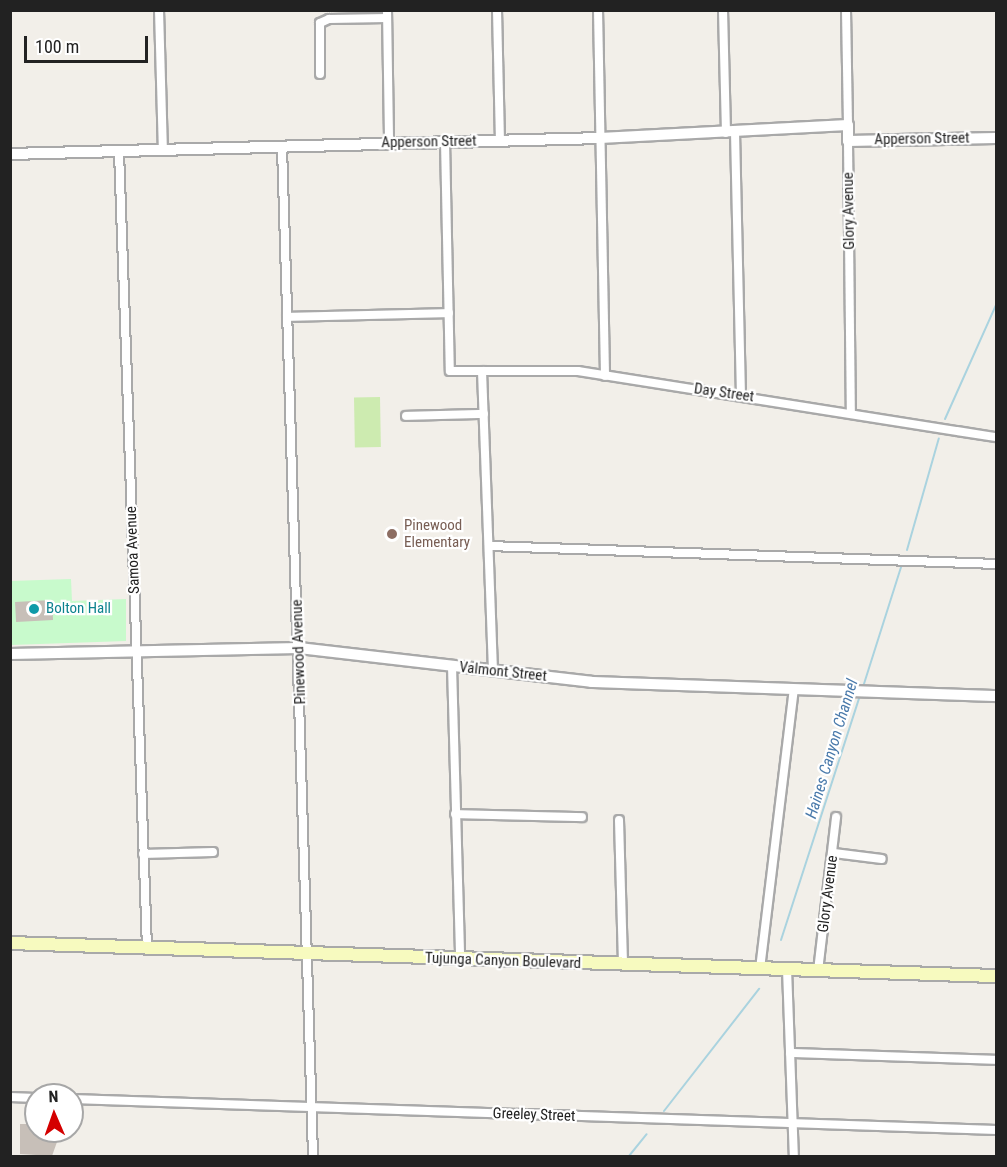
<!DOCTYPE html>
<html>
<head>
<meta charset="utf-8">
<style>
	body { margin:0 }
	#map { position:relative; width:1007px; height:1167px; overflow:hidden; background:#f2efe9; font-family:"Roboto Condensed",sans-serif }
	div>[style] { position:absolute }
	.grass>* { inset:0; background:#cdebb0; transform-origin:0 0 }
	.park>* { inset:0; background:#c8facc }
	.stream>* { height:2px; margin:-1px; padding:0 1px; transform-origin:1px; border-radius:1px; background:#aad3df }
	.building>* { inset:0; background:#c7bfb8; transform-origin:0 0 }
	.roads { filter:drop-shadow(2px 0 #a9a9a9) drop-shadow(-2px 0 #a9a9a9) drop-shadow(0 2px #a9a9a9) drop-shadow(0 -2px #a9a9a9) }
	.minor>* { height:8px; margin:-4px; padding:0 4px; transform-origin:4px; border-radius:4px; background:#fff }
	.tertiary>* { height:10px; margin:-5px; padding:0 5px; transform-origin:5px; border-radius:5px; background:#fff }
	.secondary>* { height:12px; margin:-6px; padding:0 6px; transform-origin:6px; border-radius:6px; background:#f7fabf }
	.dots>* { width:16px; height:16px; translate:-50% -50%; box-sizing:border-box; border:3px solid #fff; border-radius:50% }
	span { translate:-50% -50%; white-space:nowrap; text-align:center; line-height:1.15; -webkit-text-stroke:4.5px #fff; paint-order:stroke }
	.street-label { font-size:15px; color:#222 }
	.education-label { font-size:15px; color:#785e54 }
	.left { translate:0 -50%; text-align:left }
	.culture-label { font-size:15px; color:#0d838f }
	.water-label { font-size:16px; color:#4a7aab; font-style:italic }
	.frame { position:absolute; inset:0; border:12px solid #222; pointer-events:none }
	.north { position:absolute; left:24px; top:1083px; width:60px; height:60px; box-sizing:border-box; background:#fff; border:2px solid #a7a7a7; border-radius:50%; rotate:358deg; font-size:16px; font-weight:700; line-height:24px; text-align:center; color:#222 }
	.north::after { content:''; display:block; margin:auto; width:21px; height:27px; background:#d40000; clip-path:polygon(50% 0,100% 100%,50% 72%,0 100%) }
	.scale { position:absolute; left:24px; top:36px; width:124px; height:27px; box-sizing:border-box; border:3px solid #222; border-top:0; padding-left:8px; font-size:18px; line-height:21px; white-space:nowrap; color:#222; -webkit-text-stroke:4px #fff; paint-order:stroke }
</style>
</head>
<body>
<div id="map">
	<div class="grass">
		<div style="left:380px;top:397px;width:50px;height:26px;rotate:89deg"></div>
	</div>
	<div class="park">
		<div style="clip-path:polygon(71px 579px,72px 601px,126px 599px,126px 641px,11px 645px,10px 581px)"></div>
	</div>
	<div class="stream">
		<div style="left:945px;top:419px;width:125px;rotate:-65.9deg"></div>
		<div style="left:907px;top:550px;width:116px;rotate:-74.1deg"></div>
		<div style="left:863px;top:687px;width:129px;rotate:-72.4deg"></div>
		<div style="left:781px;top:940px;width:256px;rotate:-72.1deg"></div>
		<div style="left:664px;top:1111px;width:155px;rotate:-52.1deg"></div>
		<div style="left:629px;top:1156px;width:28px;rotate:-51deg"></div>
	</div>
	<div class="building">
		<div style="left:52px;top:600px;width:20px;height:37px;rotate:87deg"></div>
		<div style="clip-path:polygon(20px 1124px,36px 1124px,36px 1131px,53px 1135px,57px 1142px,52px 1156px,20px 1154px)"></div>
	</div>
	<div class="roads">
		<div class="minor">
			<div style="left:159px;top:10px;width:140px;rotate:88.4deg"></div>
			<div style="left:387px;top:10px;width:132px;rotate:89.1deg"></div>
			<div style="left:497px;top:10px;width:130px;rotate:88.7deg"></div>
			<div style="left:598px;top:10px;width:366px;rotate:88.9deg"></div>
			<div style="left:723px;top:10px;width:123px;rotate:88.6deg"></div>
			<div style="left:846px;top:10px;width:115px;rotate:89deg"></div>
			<div style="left:320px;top:74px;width:51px;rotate:-90deg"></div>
			<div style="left:320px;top:23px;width:10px;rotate:-24deg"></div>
			<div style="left:329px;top:19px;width:58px;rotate:-1deg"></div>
			<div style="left:735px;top:132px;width:264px;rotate:88.7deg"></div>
			<div style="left:445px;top:141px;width:230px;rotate:88.8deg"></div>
			<div style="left:450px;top:371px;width:128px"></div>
			<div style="left:578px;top:371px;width:423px;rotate:9deg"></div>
			<div style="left:848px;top:141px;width:271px;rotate:89.4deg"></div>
			<div style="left:282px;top:147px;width:1009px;rotate:88.24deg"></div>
			<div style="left:119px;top:151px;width:797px;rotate:87.99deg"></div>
			<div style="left:287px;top:317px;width:162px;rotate:-1.4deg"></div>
			<div style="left:482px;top:371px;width:299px;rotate:87.9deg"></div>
			<div style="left:406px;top:416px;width:78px;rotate:-1.5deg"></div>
			<div style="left:489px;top:546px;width:507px;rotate:2.03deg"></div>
			<div style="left:452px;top:666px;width:294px;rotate:88.4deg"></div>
			<div style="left:455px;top:814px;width:127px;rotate:1.4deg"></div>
			<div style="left:619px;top:820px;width:144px;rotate:88.4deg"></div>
			<div style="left:834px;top:853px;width:48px;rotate:7.1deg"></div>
			<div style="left:143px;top:854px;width:70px;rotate:-1.6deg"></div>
			<div style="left:760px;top:969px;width:281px;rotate:-83.1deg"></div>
			<div style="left:787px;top:969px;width:187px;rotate:87.9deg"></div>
			<div style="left:818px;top:971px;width:155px;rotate:-83.3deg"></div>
			<div style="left:790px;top:1053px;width:206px;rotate:1.9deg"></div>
			<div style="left:10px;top:1097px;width:26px;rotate:2deg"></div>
			<div style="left:72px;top:1099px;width:925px;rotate:1.92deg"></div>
		</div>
		<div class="tertiary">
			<div style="left:10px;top:154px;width:590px;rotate:-1.55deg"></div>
			<div style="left:600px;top:138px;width:248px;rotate:-3deg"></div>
			<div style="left:848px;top:125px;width:16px;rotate:90deg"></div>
			<div style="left:848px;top:141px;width:148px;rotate:-1.2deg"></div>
			<div style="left:10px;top:654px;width:289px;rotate:-1.2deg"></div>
			<div style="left:299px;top:648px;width:294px;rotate:6.6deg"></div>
			<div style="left:591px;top:682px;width:405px;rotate:2deg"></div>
		</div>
		<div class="secondary">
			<div style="left:10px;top:943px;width:987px;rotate:1.92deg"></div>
		</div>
	</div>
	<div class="dots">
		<div style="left:392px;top:534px;background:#8d6e63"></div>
		<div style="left:34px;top:609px;background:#0f9aa8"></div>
	</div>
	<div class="street-label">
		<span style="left:922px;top:139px;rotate:-1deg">Apperson Street</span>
		<span style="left:429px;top:142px;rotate:-1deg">Apperson Street</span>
		<span style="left:849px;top:211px;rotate:-91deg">Glory Avenue</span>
		<span style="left:724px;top:393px;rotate:8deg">Day Street</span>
		<span style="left:133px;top:550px;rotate:-92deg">Samoa Avenue</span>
		<span style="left:299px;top:652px;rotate:-92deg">Pinewood Avenue</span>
		<span style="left:503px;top:672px;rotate:6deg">Valmont Street</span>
		<span style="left:828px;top:894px;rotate:-83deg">Glory Avenue</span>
		<span style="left:503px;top:961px;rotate:2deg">Tujunga Canyon Boulevard</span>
		<span style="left:534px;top:1115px;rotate:2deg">Greeley Street</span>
	</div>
	<div class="education-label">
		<span class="left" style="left:404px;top:534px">Pinewood<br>Elementary</span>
	</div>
	<div class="culture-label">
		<span class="left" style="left:46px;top:609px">Bolton Hall</span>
	</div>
	<div class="water-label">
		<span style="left:832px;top:749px;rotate:-73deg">Haines Canyon Channel</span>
	</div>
	<div class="frame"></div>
	<div class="north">N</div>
	<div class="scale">100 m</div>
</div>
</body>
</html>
